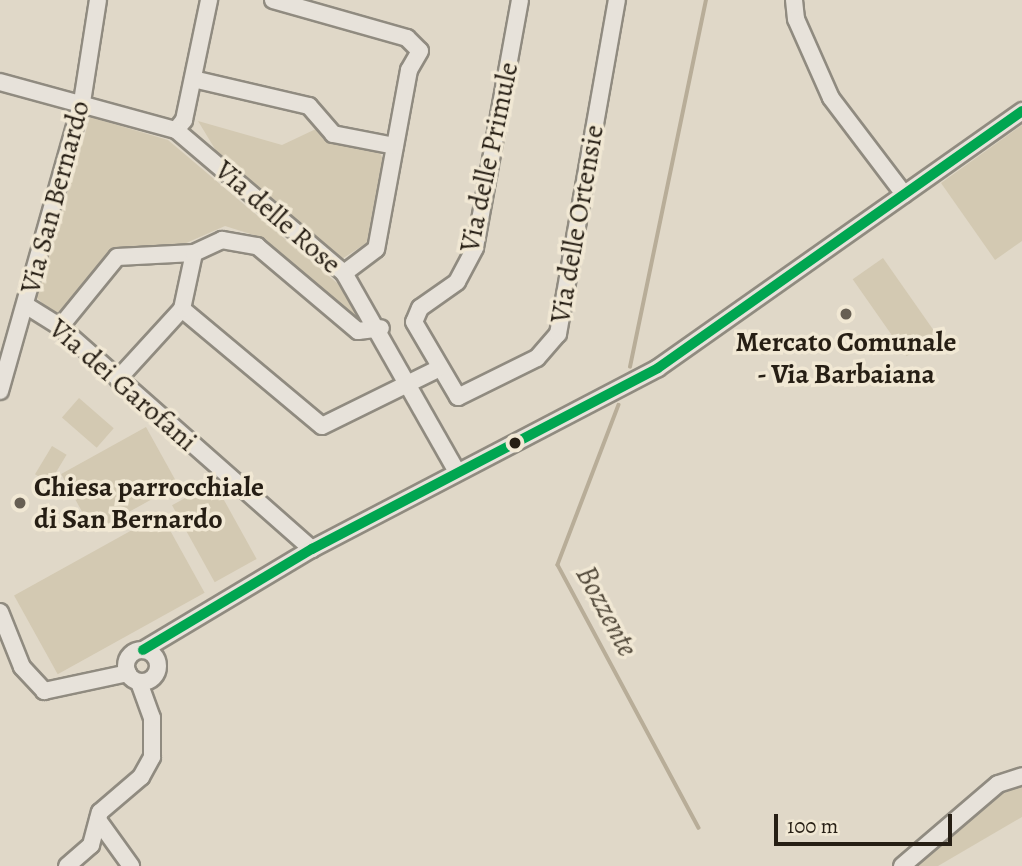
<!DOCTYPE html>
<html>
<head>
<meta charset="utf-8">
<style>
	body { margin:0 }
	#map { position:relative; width:1022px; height:866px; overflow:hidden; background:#e0d8c8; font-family:Alegreya,serif }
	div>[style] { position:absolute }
	.green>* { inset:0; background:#d3c9b2; transform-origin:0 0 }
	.stream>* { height:3.5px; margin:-1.75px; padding:0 1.75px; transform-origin:1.75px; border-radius:1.75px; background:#b8ad98 }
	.roads { filter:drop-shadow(2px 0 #908b80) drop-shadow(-2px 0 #908b80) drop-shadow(0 2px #908b80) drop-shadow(0 -2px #908b80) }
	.minor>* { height:16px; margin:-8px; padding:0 8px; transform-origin:8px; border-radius:8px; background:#e7e2da }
	.minor>.ring { margin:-8px; padding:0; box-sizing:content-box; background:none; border:16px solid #e7e2da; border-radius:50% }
	.bus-1>* { height:10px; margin:-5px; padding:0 5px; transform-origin:5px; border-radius:5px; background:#00a651 }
	.dots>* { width:19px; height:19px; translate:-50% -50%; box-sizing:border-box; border:4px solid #f1e8d4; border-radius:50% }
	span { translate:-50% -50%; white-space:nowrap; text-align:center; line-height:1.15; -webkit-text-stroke:7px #f1e8d4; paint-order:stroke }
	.street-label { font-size:28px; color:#261e14 }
	.poi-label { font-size:28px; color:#261e14; font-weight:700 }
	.left { translate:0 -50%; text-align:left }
	.water-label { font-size:30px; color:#534a3b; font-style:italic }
	.scale { position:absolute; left:774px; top:814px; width:178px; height:32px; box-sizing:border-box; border:4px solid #261e14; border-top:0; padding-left:9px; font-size:21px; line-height:24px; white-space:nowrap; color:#261e14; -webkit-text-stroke:5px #f1e8d4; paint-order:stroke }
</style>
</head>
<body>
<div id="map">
	<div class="green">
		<div style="clip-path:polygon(90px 117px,168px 140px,343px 288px,364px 317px,358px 323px,257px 236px,225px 226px,184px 244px,116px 249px,57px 317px,36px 297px)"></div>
		<div style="clip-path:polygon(198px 121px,282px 145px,318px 128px,328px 142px,379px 152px,385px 162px,368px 242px,342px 259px,218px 154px)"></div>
		<div style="clip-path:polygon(1022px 125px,1022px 241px,995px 260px,941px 183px)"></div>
		<div style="left:883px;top:258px;width:94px;height:37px;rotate:55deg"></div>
		<div style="left:79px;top:398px;width:46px;height:26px;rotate:41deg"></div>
		<div style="left:146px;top:427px;width:66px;height:97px;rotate:61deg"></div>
		<div style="left:52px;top:446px;width:17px;height:33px;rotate:31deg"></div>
		<div style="left:214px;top:482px;width:88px;height:48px;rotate:61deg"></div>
		<div style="left:161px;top:514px;width:90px;height:168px;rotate:61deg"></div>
		<div style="clip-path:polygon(1022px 784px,1022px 817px,938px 866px,913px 866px,996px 794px)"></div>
	</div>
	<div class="stream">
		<div style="left:630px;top:367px;width:375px;rotate:-78.3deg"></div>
		<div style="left:619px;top:405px;width:171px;rotate:110.9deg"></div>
		<div style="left:558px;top:565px;width:298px;rotate:61.8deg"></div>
	</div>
	<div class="roads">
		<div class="minor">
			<div style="left:273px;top:0;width:139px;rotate:15.8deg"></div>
			<div style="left:407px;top:38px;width:18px;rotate:45deg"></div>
			<div style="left:420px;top:51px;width:22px;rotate:120deg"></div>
			<div style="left:409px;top:70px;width:182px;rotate:100.4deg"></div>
			<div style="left:376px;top:249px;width:40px;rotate:143deg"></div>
			<div style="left:520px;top:0;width:252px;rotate:100.3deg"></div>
			<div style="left:475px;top:248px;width:38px;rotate:118deg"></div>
			<div style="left:457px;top:282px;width:45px;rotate:144.9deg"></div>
			<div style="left:420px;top:308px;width:15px;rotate:113deg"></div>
			<div style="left:414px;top:322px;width:87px;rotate:59.6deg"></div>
			<div style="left:458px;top:397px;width:88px;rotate:-26.3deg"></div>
			<div style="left:537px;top:358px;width:32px;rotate:-49deg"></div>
			<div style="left:558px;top:334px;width:339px;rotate:-80deg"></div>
			<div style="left:794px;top:0;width:19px;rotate:84deg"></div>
			<div style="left:796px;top:19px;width:86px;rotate:66.1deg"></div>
			<div style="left:831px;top:98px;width:121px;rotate:52.8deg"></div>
			<div style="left:193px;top:79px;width:119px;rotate:13.1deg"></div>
			<div style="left:309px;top:106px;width:37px;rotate:49deg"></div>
			<div style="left:333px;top:134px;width:63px;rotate:11deg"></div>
			<div style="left:0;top:82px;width:182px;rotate:15.3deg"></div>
			<div style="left:176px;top:130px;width:221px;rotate:40.4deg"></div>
			<div style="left:344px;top:273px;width:229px;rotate:60.4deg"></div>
			<div style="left:176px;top:130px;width:13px;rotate:-51deg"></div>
			<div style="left:184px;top:120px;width:123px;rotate:-78.2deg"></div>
			<div style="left:27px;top:306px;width:39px;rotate:32deg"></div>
			<div style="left:60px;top:327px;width:336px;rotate:41.4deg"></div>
			<div style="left:182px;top:309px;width:182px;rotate:39.9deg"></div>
			<div style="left:322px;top:426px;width:129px;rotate:-26.2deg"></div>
			<div style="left:60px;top:327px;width:90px;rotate:-50.8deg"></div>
			<div style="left:117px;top:257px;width:77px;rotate:-3deg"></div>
			<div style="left:118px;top:379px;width:95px;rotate:-47.6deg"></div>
			<div style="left:182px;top:309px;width:57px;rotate:-77.9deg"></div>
			<div style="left:194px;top:253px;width:31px;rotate:-25deg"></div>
			<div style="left:222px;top:240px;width:36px;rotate:10deg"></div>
			<div style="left:257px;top:246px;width:132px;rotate:40.1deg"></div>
			<div style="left:358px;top:331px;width:23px;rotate:-7deg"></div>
			<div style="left:0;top:391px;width:300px;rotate:-74.2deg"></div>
			<div style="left:82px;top:102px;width:103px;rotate:-81.1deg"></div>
			<div style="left:0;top:612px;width:59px;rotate:68.2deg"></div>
			<div style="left:22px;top:667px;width:33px;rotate:47deg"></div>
			<div style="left:44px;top:691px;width:86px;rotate:-12.1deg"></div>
			<div class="ring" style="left:126px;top:650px;width:16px;height:16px"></div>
			<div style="left:143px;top:650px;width:197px;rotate:-30.9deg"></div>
			<div style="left:312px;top:549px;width:390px;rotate:-27.6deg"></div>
			<div style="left:658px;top:368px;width:446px;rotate:-35.2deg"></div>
			<div style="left:98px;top:820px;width:57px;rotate:54.3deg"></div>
			<div style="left:67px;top:866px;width:32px;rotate:-41deg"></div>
			<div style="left:91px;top:845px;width:34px;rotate:-75deg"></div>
			<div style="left:100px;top:812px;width:54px;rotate:-40.5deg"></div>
			<div style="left:141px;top:777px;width:23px;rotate:-61deg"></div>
			<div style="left:152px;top:757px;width:39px;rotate:-90deg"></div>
			<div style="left:152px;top:718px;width:38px;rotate:-110deg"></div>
			<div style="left:902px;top:866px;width:126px;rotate:-40.5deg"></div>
			<div style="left:998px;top:784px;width:25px;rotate:-18deg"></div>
		</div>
	</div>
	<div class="bus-1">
		<div style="left:143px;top:650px;width:197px;rotate:-30.9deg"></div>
		<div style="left:312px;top:549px;width:390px;rotate:-27.6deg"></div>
		<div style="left:658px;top:368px;width:446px;rotate:-35.2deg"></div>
	</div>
	<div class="dots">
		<div style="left:846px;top:314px;background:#675f53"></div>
		<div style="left:515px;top:443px;background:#261e14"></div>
		<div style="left:20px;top:503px;background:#675f53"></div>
	</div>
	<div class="street-label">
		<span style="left:489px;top:157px;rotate:-78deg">Via delle Primule</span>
		<span style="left:55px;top:197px;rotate:-75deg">Via San Bernardo</span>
		<span style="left:278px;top:217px;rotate:41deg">Via delle Rose</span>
		<span style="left:577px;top:224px;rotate:-80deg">Via delle Ortensie</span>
		<span style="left:123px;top:385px;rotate:41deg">Via dei Garofani</span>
	</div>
	<div class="poi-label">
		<span style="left:846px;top:358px">Mercato Comunale<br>- Via Barbaiana</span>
		<span class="left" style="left:34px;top:503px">Chiesa parrocchiale<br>di San Bernardo</span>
	</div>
	<div class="water-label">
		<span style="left:607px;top:611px;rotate:62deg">Bozzente</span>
	</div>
	<div class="scale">100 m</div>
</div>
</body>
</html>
